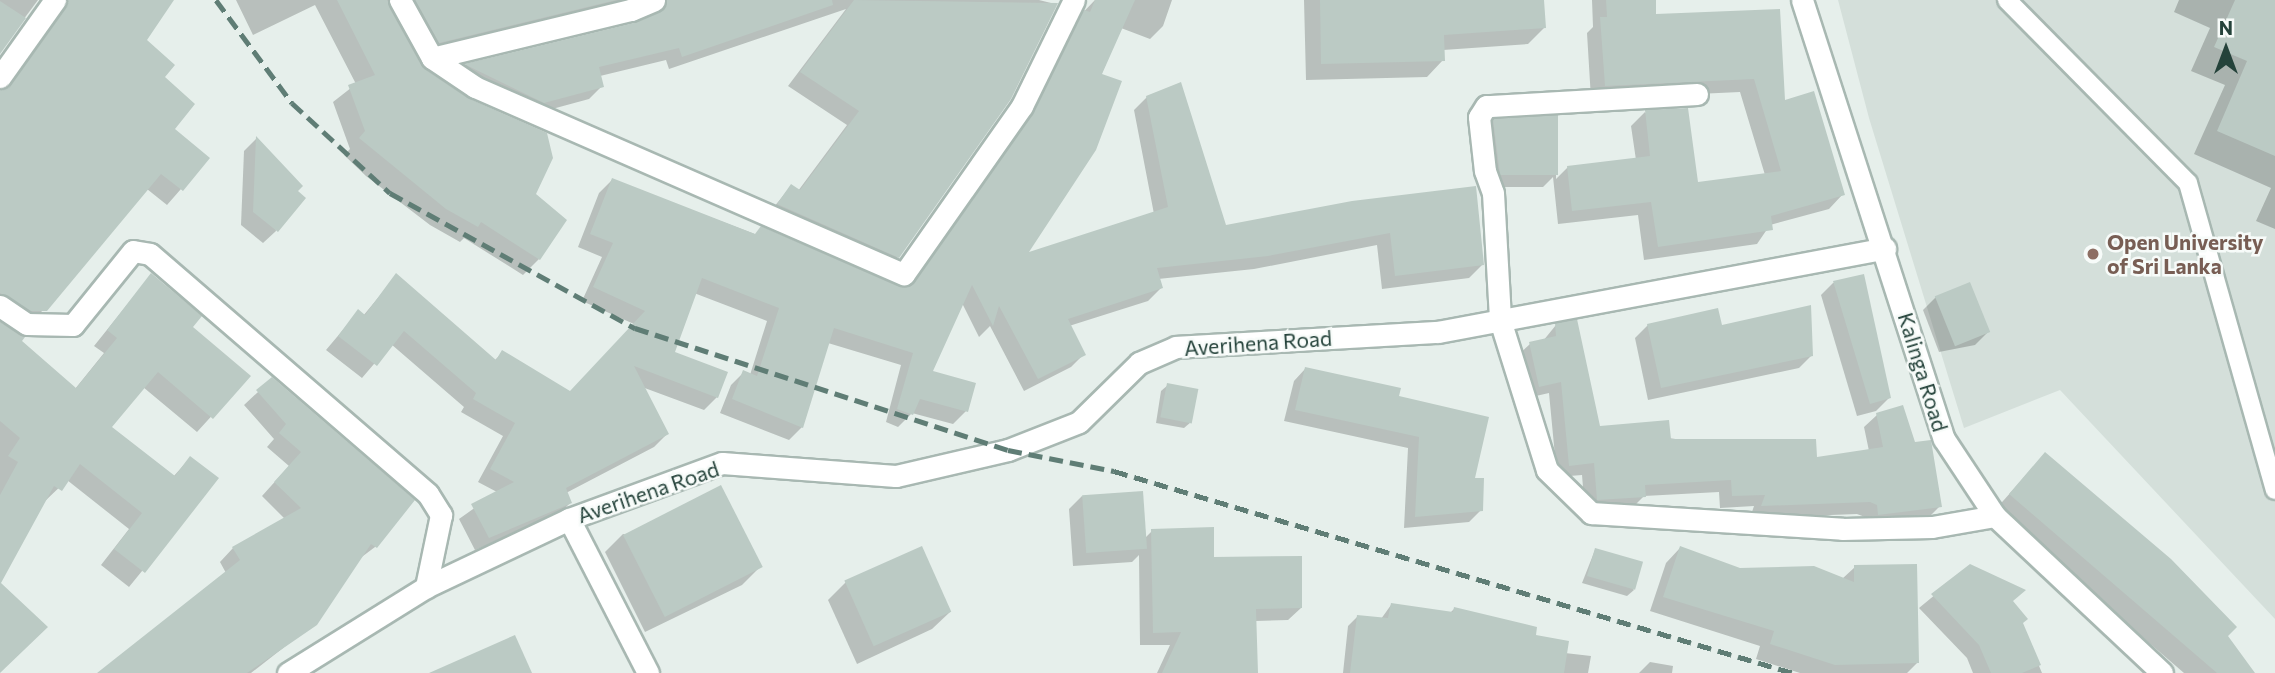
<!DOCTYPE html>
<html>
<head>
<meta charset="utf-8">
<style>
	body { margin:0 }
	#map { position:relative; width:2275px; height:673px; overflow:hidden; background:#e6efeb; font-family:Commissioner,sans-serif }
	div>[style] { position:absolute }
	.built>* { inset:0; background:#d4dfda }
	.shadow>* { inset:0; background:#0003 }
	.building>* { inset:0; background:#bbcac4; transform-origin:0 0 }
	.roads { filter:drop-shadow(2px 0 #a8b8b2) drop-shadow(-2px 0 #a8b8b2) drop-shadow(0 2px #a8b8b2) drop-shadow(0 -2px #a8b8b2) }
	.lane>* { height:18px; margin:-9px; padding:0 9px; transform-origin:9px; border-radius:9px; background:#fff }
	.street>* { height:21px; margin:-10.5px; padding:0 10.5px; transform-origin:10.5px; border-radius:10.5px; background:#fff }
	.rail>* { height:5px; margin-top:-2.5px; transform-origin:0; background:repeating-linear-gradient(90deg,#5f7d75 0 14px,transparent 0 21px) }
	.dots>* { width:19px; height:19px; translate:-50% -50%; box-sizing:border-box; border:4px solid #f7fbf9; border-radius:50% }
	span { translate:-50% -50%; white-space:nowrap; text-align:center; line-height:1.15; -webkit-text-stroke:5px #f7fbf9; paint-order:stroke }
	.education-label { font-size:21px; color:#785e54; font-weight:700 }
	.left { translate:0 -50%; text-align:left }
	.street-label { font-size:21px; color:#24423a }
	.north { position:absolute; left:2191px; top:14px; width:70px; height:70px; -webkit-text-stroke:5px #f7fbf9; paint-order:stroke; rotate:0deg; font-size:19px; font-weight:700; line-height:28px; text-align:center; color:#24423a }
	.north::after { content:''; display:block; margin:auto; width:24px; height:32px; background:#24423a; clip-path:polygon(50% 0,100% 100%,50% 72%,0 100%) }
</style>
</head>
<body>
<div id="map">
	<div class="built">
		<div style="clip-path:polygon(1838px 0,2275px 0,2275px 619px,2060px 390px,1964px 428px,1869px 118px)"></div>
	</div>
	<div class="shadow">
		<div style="clip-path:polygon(0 0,38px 0,0 51px)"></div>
		<div style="clip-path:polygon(167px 0,144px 41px,163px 77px,173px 129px,208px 158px,167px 205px,147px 189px,30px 325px,0 316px,0 92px,69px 1px)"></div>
		<div style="clip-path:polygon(236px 0,632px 0,422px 58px,392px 12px,423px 70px,533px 194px,564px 220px,539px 259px,523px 275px,464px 238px,460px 242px,430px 225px,366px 176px,344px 155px,350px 149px,333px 102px,356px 84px,315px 5px,253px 35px)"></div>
		<div style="clip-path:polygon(670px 0,1039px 0,1055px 4px,898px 257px,885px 270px,765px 218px,791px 186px,798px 191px,847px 125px,788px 86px,846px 9px,669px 69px,666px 60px,600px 76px,602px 86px,589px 99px,530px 115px,453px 78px,465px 65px,637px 24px,653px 17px)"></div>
		<div style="clip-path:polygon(1095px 0,1172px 0,1163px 26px,1150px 39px,1121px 28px,1025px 255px,1154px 214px,1134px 110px,1147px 97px,1224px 227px,1352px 203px,1482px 265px,1469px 278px,1382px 289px,1377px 245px,1254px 269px,1158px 279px,1161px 288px,1148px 301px,1069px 326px,1084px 354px,1071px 367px,1024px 391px,990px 326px,979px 337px,962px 303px,931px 372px,966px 411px,953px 424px,912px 413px,898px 427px,886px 422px,901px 365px,828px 343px,802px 427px,789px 440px,720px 413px,731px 385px,744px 372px,750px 375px,767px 321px,694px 293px,673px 353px,717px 397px,704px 410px,642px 387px,667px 434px,654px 447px,566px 493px,570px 503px,557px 516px,475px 550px,459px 519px,497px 492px,478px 482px,503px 436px,461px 412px,464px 407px,391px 344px,362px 378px,326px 350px,358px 312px,363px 316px,396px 276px,494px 361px,502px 353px,569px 393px,634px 324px,582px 301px,602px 257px,578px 247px,599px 193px,612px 180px,898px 288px,907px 287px,1020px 129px,1071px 25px)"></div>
		<div style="clip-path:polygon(1304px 0,1542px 0,1544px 28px,1528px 44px,1443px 50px,1443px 60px,1427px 77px,1306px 80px)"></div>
		<div style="clip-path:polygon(1592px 0,1654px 0,1655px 16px,1779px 11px,1784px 102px,1843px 194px,1829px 209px,1770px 225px,1757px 244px,1644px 260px,1638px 215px,1558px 224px,1553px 177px,1543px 187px,1488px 187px,1481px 133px,1494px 120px,1556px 117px,1556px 179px,1568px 167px,1636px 160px,1631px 126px,1645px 112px,1696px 184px,1765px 175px,1740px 92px,1591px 99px,1587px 33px,1593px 27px)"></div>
		<div style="clip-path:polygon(2179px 0,2275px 0,2275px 229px,2256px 221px,2271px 188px,2194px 154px,2225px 85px,2191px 71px,2210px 28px,2174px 12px)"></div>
		<div style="clip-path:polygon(256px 139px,276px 231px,263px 243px,241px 225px,244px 151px)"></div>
		<div style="clip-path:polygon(151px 275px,191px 327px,248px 376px,197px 432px,143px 387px,109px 427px,173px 477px,190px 458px,217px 479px,129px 587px,101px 565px,129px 529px,67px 480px,43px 503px,0 582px,0 322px,75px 389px,104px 353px,94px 346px)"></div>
		<div style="clip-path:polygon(1863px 276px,1889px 398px,1876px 411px,1857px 416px,1821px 295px,1833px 283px)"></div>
		<div style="clip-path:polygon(1936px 297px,1988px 332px,1975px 345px,1939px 352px,1923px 310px)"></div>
		<div style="clip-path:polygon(1556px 325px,1599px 428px,1815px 459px,1869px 451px,1864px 427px,1877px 415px,1914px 444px,1940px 506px,1927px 519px,1866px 527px,1865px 517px,1857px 514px,1750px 518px,1754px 506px,1720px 508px,1719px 492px,1644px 496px,1631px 509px,1585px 512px,1582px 475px,1557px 477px,1549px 393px,1527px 398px,1517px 356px,1530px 344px,1543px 341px)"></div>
		<div style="clip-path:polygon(1648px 325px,1720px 327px,1812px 355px,1799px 368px,1648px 400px,1635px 338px)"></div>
		<div style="clip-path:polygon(1305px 369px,1397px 398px,1473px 480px,1481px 510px,1469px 522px,1404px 528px,1408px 448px,1284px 421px,1294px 381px)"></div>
		<div style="clip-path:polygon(272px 379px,413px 500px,375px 547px,359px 559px,315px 623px,251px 673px,102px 673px,226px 573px,220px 562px,233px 548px,285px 519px,262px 496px,289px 466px,267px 447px,274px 439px,244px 405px)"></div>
		<div style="clip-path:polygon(1168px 385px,1191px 422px,1184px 428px,1156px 423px,1161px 391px)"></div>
		<div style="clip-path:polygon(2045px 454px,2226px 636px,2253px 673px,2184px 673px,1995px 510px)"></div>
		<div style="clip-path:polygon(1082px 496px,1145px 538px,1152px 531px,1301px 608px,1288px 620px,1255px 621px,1254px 673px,1157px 673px,1170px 645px,1140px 645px,1139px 555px,1132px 562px,1073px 566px,1069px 509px)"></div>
		<div style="clip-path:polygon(623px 534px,760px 567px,742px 585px,645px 632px,605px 552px)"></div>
		<div style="clip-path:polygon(1680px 548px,1740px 569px,1842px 579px,1855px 567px,1918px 662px,1907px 673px,1800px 673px,1756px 659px,1760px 646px,1650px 611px,1666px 563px)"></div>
		<div style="clip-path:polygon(1595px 550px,1634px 590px,1627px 596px,1582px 583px)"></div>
		<div style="clip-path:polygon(1970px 566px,2012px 602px,2042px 673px,1973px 673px,1967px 658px,1919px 608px)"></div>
		<div style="clip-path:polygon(846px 582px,950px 612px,932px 629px,857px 664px,828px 600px)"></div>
		<div style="clip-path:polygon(1391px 605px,1450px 613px,1454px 609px,1533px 636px,1565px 653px,1591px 656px,1588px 673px,1343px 673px,1348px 626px,1357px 617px,1381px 619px)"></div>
		<div style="clip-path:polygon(1650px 662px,1673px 666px,1672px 673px,1639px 673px)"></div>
	</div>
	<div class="building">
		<div style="clip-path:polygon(68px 0,174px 0,147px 40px,175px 65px,165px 77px,195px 104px,175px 129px,210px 158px,183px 191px,161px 174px,47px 311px,31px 311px,0 293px,0 90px,11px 85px)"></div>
		<div style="clip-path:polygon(337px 0,387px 0,425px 69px,470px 99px,547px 133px,553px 158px,536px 194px,567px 220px,540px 260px,481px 222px,478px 227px,446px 209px,359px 138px,365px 131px,348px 85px,375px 75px)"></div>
		<div style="clip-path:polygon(415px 0,616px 0,439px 43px)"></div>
		<div style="clip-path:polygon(667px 0,832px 0,833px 5px,682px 57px,679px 48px,599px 67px,604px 87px,544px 103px,464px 64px,634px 23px,660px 12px)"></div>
		<div style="clip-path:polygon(854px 0,1058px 3px,1011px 99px,899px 258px,777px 204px,791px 184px,800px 190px,859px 111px,800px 72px)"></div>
		<div style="clip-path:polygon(1095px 0,1135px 0,1102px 74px,1122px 81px,1096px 150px,1029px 252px,1168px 207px,1146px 96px,1181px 82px,1226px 225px,1352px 201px,1476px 186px,1484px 265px,1395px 276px,1390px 233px,1268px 256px,1157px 268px,1163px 288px,1068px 319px,1086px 355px,1038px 379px,999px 306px,993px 326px,972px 285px,933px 371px,976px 383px,968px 412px,920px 399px,913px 415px,897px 409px,913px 353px,834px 328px,803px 428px,732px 399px,743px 370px,757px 376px,779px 308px,702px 278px,675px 352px,728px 372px,718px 398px,634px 366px,669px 434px,566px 488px,572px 503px,489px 538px,471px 504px,514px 482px,490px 469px,515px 423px,473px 399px,476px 393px,404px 331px,377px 366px,338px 336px,358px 309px,365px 315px,396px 273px,496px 360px,502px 350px,570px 391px,645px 311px,593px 287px,613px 243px,590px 234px,612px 178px,755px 234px,761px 226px,899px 286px,910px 286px,1033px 114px,1084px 10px,1090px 12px)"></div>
		<div style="clip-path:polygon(1320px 0,1544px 0,1546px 28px,1444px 35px,1445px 61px,1321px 64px)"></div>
		<div style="clip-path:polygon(1606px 0,1656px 0,1656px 14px,1780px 9px,1785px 100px,1814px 91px,1845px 195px,1771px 216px,1773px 230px,1658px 247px,1651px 202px,1572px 211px,1567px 166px,1650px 156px,1645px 110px,1688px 108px,1698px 182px,1781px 171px,1754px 79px,1605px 86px,1600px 17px,1607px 17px)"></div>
		<div style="clip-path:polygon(2235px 0,2275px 0,2275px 156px,2217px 131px,2247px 61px,2214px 47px)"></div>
		<div style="clip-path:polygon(0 1px,26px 18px,0 54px)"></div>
		<div style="clip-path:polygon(1558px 115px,1558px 175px,1500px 175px,1493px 119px)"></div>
		<div style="clip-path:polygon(256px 136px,303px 186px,298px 191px,306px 198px,278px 232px,253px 212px)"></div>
		<div style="clip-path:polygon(151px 273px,202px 316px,193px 327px,251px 376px,213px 419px,158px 372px,112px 427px,175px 476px,190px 456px,219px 478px,145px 573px,114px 549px,142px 513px,80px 464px,62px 491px,54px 486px,1px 583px,48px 627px,0 673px,0 495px,18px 462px,8px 456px,20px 438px,0 421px,0 322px,25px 337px,22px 341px,76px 388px,117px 338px,107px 330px)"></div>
		<div style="clip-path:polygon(1864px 274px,1891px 398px,1870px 404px,1833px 281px)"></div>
		<div style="left:1970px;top:282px;width:54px;height:38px;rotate:68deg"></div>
		<div style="clip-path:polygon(1811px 305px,1813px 356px,1661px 388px,1647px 324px,1718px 308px,1722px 325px)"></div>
		<div style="clip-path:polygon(1577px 319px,1600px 426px,1669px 420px,1671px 439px,1816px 439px,1817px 457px,1883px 447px,1876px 413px,1903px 405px,1915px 442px,1931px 440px,1942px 507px,1878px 515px,1877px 505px,1870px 502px,1761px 506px,1765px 495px,1732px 496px,1731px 480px,1645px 485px,1646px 497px,1597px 500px,1594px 463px,1569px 466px,1561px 382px,1539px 387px,1529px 342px,1556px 336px,1555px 323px)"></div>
		<div style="clip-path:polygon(1305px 367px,1401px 388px,1399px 396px,1489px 417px,1475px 478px,1484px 478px,1483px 511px,1415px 517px,1419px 437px,1295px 410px)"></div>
		<div style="clip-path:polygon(272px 377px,415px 500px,377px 548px,371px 544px,317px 625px,247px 673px,97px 673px,240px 560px,232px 547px,301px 508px,274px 482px,301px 452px,279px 433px,286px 424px,256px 390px)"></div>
		<div style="left:1167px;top:383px;width:32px;height:35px;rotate:11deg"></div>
		<div style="clip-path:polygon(2045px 452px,2171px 559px,2237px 627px,2228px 636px,2255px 673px,2217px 673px,2009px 494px)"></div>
		<div style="left:721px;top:485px;width:92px;height:110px;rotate:63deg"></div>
		<div style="left:1143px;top:491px;width:58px;height:61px;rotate:86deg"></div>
		<div style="clip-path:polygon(1214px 527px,1214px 557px,1302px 556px,1302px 608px,1256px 609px,1258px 673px,1162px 673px,1181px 632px,1153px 633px,1151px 529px)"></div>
		<div style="left:922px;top:546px;width:72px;height:85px;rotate:66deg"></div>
		<div style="clip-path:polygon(1680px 546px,1740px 568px,1814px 566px,1854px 582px,1854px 565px,1917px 564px,1919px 663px,1835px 665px,1770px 644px,1774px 631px,1663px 597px)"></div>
		<div style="left:1595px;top:548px;width:50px;height:29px;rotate:16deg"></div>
		<div style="clip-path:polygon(1970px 564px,2026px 590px,2013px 601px,2028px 619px,2023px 623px,2041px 665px,2022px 673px,1991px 673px,1979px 645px,1931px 594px)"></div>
		<div style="clip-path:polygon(1391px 603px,1453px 612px,1454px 607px,1537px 627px,1536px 635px,1569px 641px,1564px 673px,1350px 673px,1357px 615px,1388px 618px)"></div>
		<div style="clip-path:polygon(515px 635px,532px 673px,429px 673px)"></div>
	</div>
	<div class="roads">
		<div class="lane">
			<div style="left:2007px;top:0;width:257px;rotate:45.3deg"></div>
			<div style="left:2188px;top:183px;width:319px;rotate:74.2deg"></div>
		</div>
		<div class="street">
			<div style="left:400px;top:0;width:66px;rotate:61.1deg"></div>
			<div style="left:432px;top:58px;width:205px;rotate:-13.6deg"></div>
			<div style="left:631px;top:10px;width:25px;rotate:-23deg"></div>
			<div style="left:1802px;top:0;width:461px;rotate:72.1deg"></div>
			<div style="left:1944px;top:439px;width:92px;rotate:56.5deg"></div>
			<div style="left:1995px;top:516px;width:229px;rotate:43.2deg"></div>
			<div style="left:432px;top:58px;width:52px;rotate:34deg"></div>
			<div style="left:475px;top:87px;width:468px;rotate:23.6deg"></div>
			<div style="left:904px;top:274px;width:205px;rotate:-54.9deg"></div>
			<div style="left:1022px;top:106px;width:118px;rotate:-63.9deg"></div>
			<div style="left:0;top:77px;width:95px;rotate:-54.5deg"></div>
			<div style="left:1697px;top:94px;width:211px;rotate:176.7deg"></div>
			<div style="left:1486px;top:106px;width:13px;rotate:122deg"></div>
			<div style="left:1479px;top:117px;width:54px;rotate:83.7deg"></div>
			<div style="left:1485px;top:171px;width:23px;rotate:70deg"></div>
			<div style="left:1493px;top:193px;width:127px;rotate:86.8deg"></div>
			<div style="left:1500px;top:320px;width:157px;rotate:72.6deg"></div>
			<div style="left:1547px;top:470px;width:62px;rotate:44.3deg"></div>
			<div style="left:1591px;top:513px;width:252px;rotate:3.6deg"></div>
			<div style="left:1842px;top:529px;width:90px;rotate:-1.3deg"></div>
			<div style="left:1932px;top:527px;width:64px;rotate:-9.9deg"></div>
			<div style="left:0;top:306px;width:32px;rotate:34deg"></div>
			<div style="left:27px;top:324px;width:46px;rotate:1.2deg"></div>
			<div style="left:73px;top:325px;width:95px;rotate:-51deg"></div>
			<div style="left:133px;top:251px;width:17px;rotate:10deg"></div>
			<div style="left:150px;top:254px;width:367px;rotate:40.8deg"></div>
			<div style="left:428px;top:494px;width:25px;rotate:58deg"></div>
			<div style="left:441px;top:515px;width:74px;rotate:101.8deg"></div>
			<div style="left:569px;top:519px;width:173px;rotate:62.8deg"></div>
			<div style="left:288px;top:673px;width:163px;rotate:-31.9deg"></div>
			<div style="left:426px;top:587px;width:158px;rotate:-25.4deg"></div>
			<div style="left:569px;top:519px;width:163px;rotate:-20.1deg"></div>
			<div style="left:722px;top:463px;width:174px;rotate:4.3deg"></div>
			<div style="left:896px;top:476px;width:115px;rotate:-13.1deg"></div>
			<div style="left:1008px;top:450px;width:76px;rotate:-21.5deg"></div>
			<div style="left:1079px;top:422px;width:84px;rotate:-44.5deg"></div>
			<div style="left:1139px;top:363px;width:40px;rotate:-23.4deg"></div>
			<div style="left:1176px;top:347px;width:262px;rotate:-3.3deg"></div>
			<div style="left:1438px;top:332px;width:455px;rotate:-10.6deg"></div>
		</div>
	</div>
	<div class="rail">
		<div style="left:216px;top:0;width:128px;rotate:53.6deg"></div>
		<div style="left:292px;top:103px;width:133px;rotate:42.6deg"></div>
		<div style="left:390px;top:193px;width:280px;rotate:28.9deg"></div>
		<div style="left:635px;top:328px;width:392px;rotate:18.1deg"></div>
		<div style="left:1008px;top:450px;width:108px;rotate:11.2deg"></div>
		<div style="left:1114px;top:471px;width:708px;rotate:16.57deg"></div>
	</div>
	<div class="dots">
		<div style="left:2093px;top:254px;background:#8d6e63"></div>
	</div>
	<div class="education-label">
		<span class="left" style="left:2107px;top:254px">Open University<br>of Sri Lanka</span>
	</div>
	<div class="street-label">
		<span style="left:1258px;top:343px;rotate:-4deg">Averihena Road</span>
		<span style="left:1923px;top:372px;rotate:73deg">Kalinga Road</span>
		<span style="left:648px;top:492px;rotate:-19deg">Averihena Road</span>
	</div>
	<div class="north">N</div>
</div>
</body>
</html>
